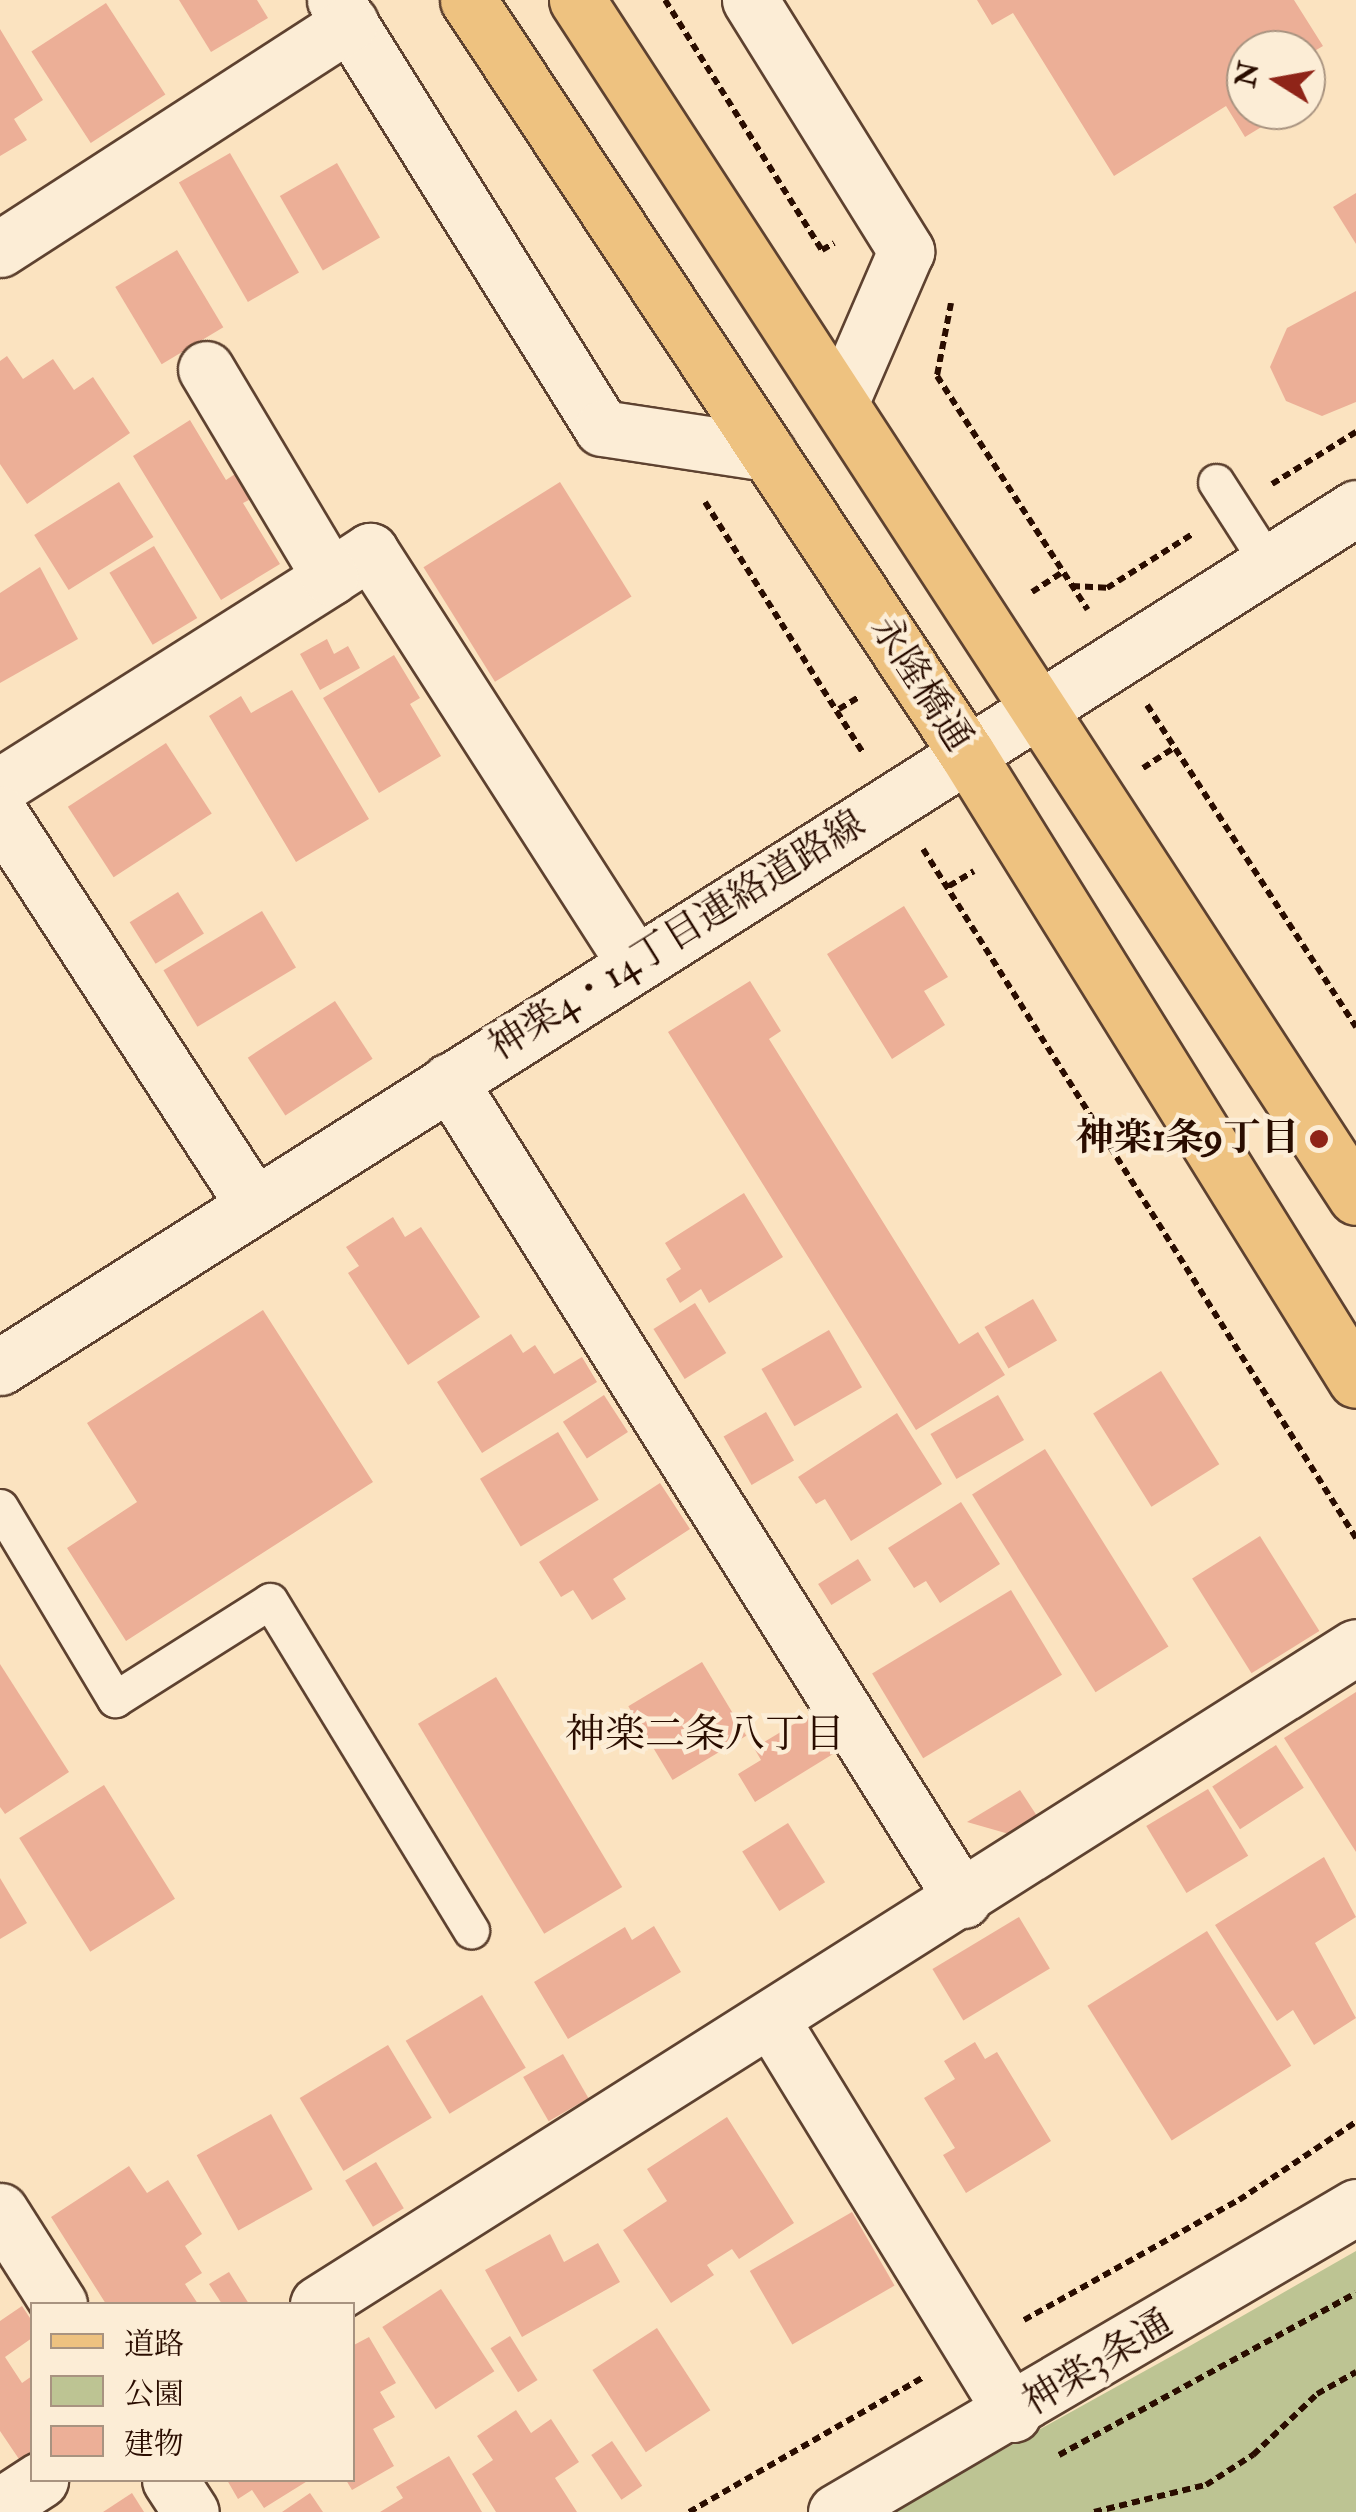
<!DOCTYPE html>
<html>
<head>
<meta charset="utf-8">
<style>
	body { margin:0 }
	#map { position:relative; width:1356px; height:2512px; overflow:hidden; background:#fbe3c0; font-family:"IM FELL Double Pica","Noto Serif JP",serif }
	div>[style] { position:absolute }
	.green>* { inset:0; background:#bdc493 }
	.building>* { inset:0; background:#ecaf97; transform-origin:0 0 }
	.path>* { height:6px; margin-top:-3px; transform-origin:0; background:repeating-linear-gradient(90deg,#2a0d00 0 8px,transparent 0 13px) }
	.roads { filter:drop-shadow(2px 0 #5e4230) drop-shadow(-2px 0 #5e4230) drop-shadow(0 2px #5e4230) drop-shadow(0 -2px #5e4230) }
	.service>* { height:35px; margin:-17.5px; padding:0 17.5px; transform-origin:17.5px; border-radius:17.5px; background:#fcedd6 }
	.minor>* { height:55px; margin:-27.5px; padding:0 27.5px; transform-origin:27.5px; border-radius:27.5px; background:#fcedd6 }
	.tertiary>* { height:55px; margin:-27.5px; padding:0 27.5px; transform-origin:27.5px; border-radius:27.5px; background:#fcedd6 }
	.primary>* { height:55px; margin:-27.5px; padding:0 27.5px; transform-origin:27.5px; border-radius:27.5px; background:#eec280 }
	.dots>* { width:28px; height:28px; translate:-50% -50%; box-sizing:border-box; border:5px solid #fcedd6; border-radius:50% }
	span { translate:-50% -50%; white-space:nowrap; text-align:center; line-height:1.15; -webkit-text-stroke:9px #fcedd6; paint-order:stroke }
	.street-label { font-size:38px; color:#2a0d00 }
	.poi-label { font-size:38px; color:#2a0d00; font-weight:700 }
	.right { translate:-100% -50%; text-align:right }
	.neighbourhood-label { font-size:40px; color:#2a0d00 }
	.legend { position:absolute; left:30px; top:2302px; width:325px; height:180px; box-sizing:border-box; background:#fcedd6; border:2px solid #a89380; margin:0; padding:12px 18px; list-style:none; font-size:30px; color:#2a0d00 }
	.legend li { display:flex; align-items:center; gap:20px; height:50px }
	.legend b { width:50px; border:2px solid #a89380 }
	.north { position:absolute; left:1226px; top:30px; width:100px; height:100px; box-sizing:border-box; background:#fcedd6; border:2px solid #a89380; border-radius:50%; rotate:281deg; font-size:28px; font-weight:700; line-height:40px; text-align:center; color:#2a0d00 }
	.north::after { content:''; display:block; margin:auto; width:35px; height:45px; background:#8f2418; clip-path:polygon(50% 0,100% 100%,50% 72%,0 100%) }
</style>
</head>
<body>
<div id="map">
	<div class="green">
		<div style="clip-path:polygon(1356px 2251px,1356px 2512px,891px 2512px,1188px 2347px)"></div>
	</div>
	<div class="building">
		<div style="clip-path:polygon(179px 0,257px 0,268px 18px,211px 52px)"></div>
		<div style="clip-path:polygon(977px 0,1294px 0,1323px 46px,1306px 56px,1306px 50px,1246px 50px,1246px 110px,1289px 110px,1245px 137px,1226px 106px,1114px 176px,1013px 13px,992px 25px)"></div>
		<div style="left:106px;top:3px;width:109px;height:89px;rotate:57deg"></div>
		<div style="clip-path:polygon(0 29px,43px 100px,14px 119px,27px 140px,0 156px)"></div>
		<div style="left:230px;top:153px;width:138px;height:59px;rotate:60deg"></div>
		<div style="left:337px;top:163px;width:86px;height:66px;rotate:60deg"></div>
		<div style="clip-path:polygon(1356px 193px,1356px 244px,1333px 207px)"></div>
		<div style="left:177px;top:250px;width:90px;height:72px;rotate:59deg"></div>
		<div style="clip-path:polygon(1356px 291px,1356px 402px,1322px 416px,1286px 401px,1270px 367px,1287px 328px)"></div>
		<div style="clip-path:polygon(7px 356px,23px 379px,53px 359px,74px 390px,93px 377px,130px 433px,27px 504px,0 464px,0 361px)"></div>
		<div style="clip-path:polygon(190px 420px,226px 480px,241px 470px,257px 496px,243px 503px,280px 564px,221px 600px,133px 456px)"></div>
		<div style="left:119px;top:482px;width:65px;height:100px;rotate:58deg"></div>
		<div style="left:560px;top:482px;width:135px;height:161px;rotate:58deg"></div>
		<div style="left:154px;top:546px;width:84px;height:52px;rotate:59deg"></div>
		<div style="clip-path:polygon(40px 567px,78px 639px,0 683px,0 593px)"></div>
		<div style="clip-path:polygon(327px 639px,334px 654px,348px 646px,360px 668px,320px 690px,300px 654px)"></div>
		<div style="clip-path:polygon(394px 655px,420px 698px,410px 704px,441px 756px,379px 793px,323px 698px)"></div>
		<div style="clip-path:polygon(292px 690px,369px 819px,296px 862px,209px 716px,241px 696px,251px 713px)"></div>
		<div style="left:166px;top:743px;width:84px;height:117px;rotate:57deg"></div>
		<div style="left:178px;top:892px;width:49px;height:57px;rotate:58deg"></div>
		<div style="clip-path:polygon(904px 906px,948px 977px,924px 991px,945px 1025px,892px 1059px,827px 954px)"></div>
		<div style="left:262px;top:911px;width:66px;height:115px;rotate:59deg"></div>
		<div style="clip-path:polygon(750px 981px,781px 1031px,769px 1039px,959px 1344px,978px 1332px,1005px 1375px,916px 1430px,668px 1032px)"></div>
		<div style="left:335px;top:1001px;width:69px;height:104px;rotate:57deg"></div>
		<div style="clip-path:polygon(744px 1193px,783px 1257px,709px 1303px,701px 1289px,680px 1303px,666px 1279px,681px 1269px,665px 1243px)"></div>
		<div style="clip-path:polygon(393px 1217px,405px 1237px,421px 1227px,480px 1317px,408px 1365px,348px 1273px,359px 1266px,346px 1247px)"></div>
		<div style="left:1033px;top:1299px;width:48px;height:56px;rotate:60deg"></div>
		<div style="left:695px;top:1303px;width:59px;height:49px;rotate:58deg"></div>
		<div style="clip-path:polygon(263px 1310px,373px 1482px,126px 1641px,67px 1548px,137px 1502px,87px 1423px)"></div>
		<div style="left:829px;top:1330px;width:66px;height:78px;rotate:60deg"></div>
		<div style="clip-path:polygon(511px 1334px,523px 1353px,535px 1345px,554px 1374px,582px 1357px,597px 1382px,482px 1453px,437px 1382px)"></div>
		<div style="left:1161px;top:1371px;width:110px;height:80px;rotate:58deg"></div>
		<div style="left:604px;top:1395px;width:44px;height:49px;rotate:57deg"></div>
		<div style="left:998px;top:1395px;width:52px;height:78px;rotate:60deg"></div>
		<div style="left:766px;top:1412px;width:56px;height:49px;rotate:60deg"></div>
		<div style="clip-path:polygon(897px 1413px,942px 1484px,851px 1541px,825px 1499px,816px 1504px,798px 1477px)"></div>
		<div style="left:558px;top:1432px;width:79px;height:91px;rotate:59deg"></div>
		<div style="left:1045px;top:1449px;width:233px;height:86px;rotate:58deg"></div>
		<div style="clip-path:polygon(660px 1483px,690px 1529px,613px 1579px,626px 1599px,592px 1620px,573px 1590px,561px 1597px,539px 1562px)"></div>
		<div style="clip-path:polygon(961px 1502px,1000px 1564px,940px 1603px,926px 1581px,914px 1588px,888px 1548px)"></div>
		<div style="left:1260px;top:1536px;width:112px;height:80px;rotate:58deg"></div>
		<div style="left:858px;top:1559px;width:25px;height:47px;rotate:58deg"></div>
		<div style="left:1011px;top:1590px;width:99px;height:162px;rotate:59deg"></div>
		<div style="left:702px;top:1662px;width:86px;height:86px;rotate:59deg"></div>
		<div style="clip-path:polygon(0 1664px,69px 1772px,5px 1814px,0 1807px)"></div>
		<div style="left:496px;top:1677px;width:245px;height:91px;rotate:59deg"></div>
		<div style="clip-path:polygon(1356px 1692px,1356px 1852px,1284px 1738px)"></div>
		<div style="clip-path:polygon(809px 1715px,833px 1754px,755px 1802px,738px 1774px,761px 1760px,754px 1748px)"></div>
		<div style="left:1276px;top:1745px;width:51px;height:76px;rotate:57deg"></div>
		<div style="left:104px;top:1785px;width:134px;height:100px;rotate:58deg"></div>
		<div style="left:1208px;top:1789px;width:78px;height:72px;rotate:59deg"></div>
		<div style="clip-path:polygon(1020px 1790px,1037px 1816px,1009px 1834px,967px 1822px)"></div>
		<div style="left:788px;top:1823px;width:70px;height:54px;rotate:58deg"></div>
		<div style="clip-path:polygon(1324px 1857px,1356px 1917px,1315px 1943px,1356px 2018px,1314px 2045px,1293px 2010px,1277px 2021px,1215px 1925px)"></div>
		<div style="clip-path:polygon(0 1878px,27px 1923px,0 1939px)"></div>
		<div style="left:1019px;top:1917px;width:60px;height:101px;rotate:59deg"></div>
		<div style="clip-path:polygon(654px 1926px,681px 1972px,568px 2039px,534px 1982px,625px 1927px,632px 1940px)"></div>
		<div style="left:1207px;top:1931px;width:159px;height:141px;rotate:58deg"></div>
		<div style="left:482px;top:1995px;width:85px;height:89px;rotate:59deg"></div>
		<div style="clip-path:polygon(975px 2042px,985px 2059px,997px 2052px,1051px 2141px,966px 2193px,943px 2155px,955px 2148px,924px 2098px,955px 2079px,944px 2061px)"></div>
		<div style="left:388px;top:2045px;width:85px;height:103px;rotate:59deg"></div>
		<div style="left:563px;top:2054px;width:51px;height:46px;rotate:60deg"></div>
		<div style="left:271px;top:2114px;width:86px;height:85px;rotate:61deg"></div>
		<div style="clip-path:polygon(727px 2117px,794px 2223px,739px 2259px,732px 2249px,707px 2265px,714px 2275px,671px 2303px,623px 2230px,667px 2201px,647px 2169px)"></div>
		<div style="left:376px;top:2162px;width:54px;height:36px;rotate:59deg"></div>
		<div style="clip-path:polygon(129px 2166px,147px 2193px,168px 2180px,202px 2234px,185px 2246px,202px 2273px,185px 2284px,198px 2304px,106px 2304px,51px 2217px)"></div>
		<div style="left:852px;top:2212px;width:85px;height:118px;rotate:60deg"></div>
		<div style="clip-path:polygon(550px 2234px,564px 2262px,598px 2243px,620px 2282px,522px 2337px,485px 2270px)"></div>
		<div style="clip-path:polygon(229px 2272px,249px 2304px,222px 2304px,209px 2284px)"></div>
		<div style="left:441px;top:2289px;width:98px;height:70px;rotate:57deg"></div>
		<div style="clip-path:polygon(22px 2306px,32px 2321px,32px 2338px,5px 2357px,22px 2383px,32px 2376px,32px 2458px,23px 2465px,0 2431px,0 2321px)"></div>
		<div style="left:657px;top:2328px;width:98px;height:77px;rotate:57deg"></div>
		<div style="left:510px;top:2336px;width:52px;height:23px;rotate:58deg"></div>
		<div style="clip-path:polygon(369px 2337px,396px 2383px,380px 2392px,395px 2417px,373px 2429px,394px 2466px,352px 2490px,346px 2480px,352px 2480px,352px 2346px)"></div>
		<div style="clip-path:polygon(516px 2410px,531px 2433px,551px 2419px,579px 2462px,555px 2478px,577px 2512px,496px 2512px,472px 2474px,493px 2460px,477px 2436px)"></div>
		<div style="left:612px;top:2441px;width:54px;height:25px;rotate:56deg"></div>
		<div style="clip-path:polygon(449px 2456px,482px 2512px,380px 2512px,403px 2498px,396px 2487px)"></div>
		<div style="clip-path:polygon(227px 2480px,309px 2480px,264px 2508px,252px 2490px,238px 2499px)"></div>
		<div style="clip-path:polygon(132px 2493px,144px 2512px,103px 2512px)"></div>
		<div style="clip-path:polygon(310px 2493px,323px 2512px,282px 2512px)"></div>
	</div>
	<div class="path">
		<div style="left:665px;top:0;width:295px;rotate:57.9deg"></div>
		<div style="left:822px;top:250px;width:14px;rotate:-30deg"></div>
		<div style="left:951px;top:303px;width:74px;rotate:100.9deg"></div>
		<div style="left:937px;top:376px;width:278px;rotate:57.2deg"></div>
		<div style="left:1272px;top:484px;width:99px;rotate:-31.8deg"></div>
		<div style="left:705px;top:502px;width:298px;rotate:57.8deg"></div>
		<div style="left:1072px;top:586px;width:35px;rotate:3deg"></div>
		<div style="left:1107px;top:588px;width:103px;rotate:-32.3deg"></div>
		<div style="left:1032px;top:592px;width:37px;rotate:-33deg"></div>
		<div style="left:1147px;top:705px;width:384px;rotate:57deg"></div>
		<div style="left:839px;top:709px;width:23px;rotate:-31deg"></div>
		<div style="left:1143px;top:768px;width:38px;rotate:-33deg"></div>
		<div style="left:923px;top:849px;width:814px;rotate:57.85deg"></div>
		<div style="left:949px;top:886px;width:29px;rotate:-31deg"></div>
		<div style="left:1024px;top:2320px;width:246px;rotate:-29.2deg"></div>
		<div style="left:1239px;top:2200px;width:141px;rotate:-33.7deg"></div>
		<div style="left:1059px;top:2455px;width:338px;rotate:-28.6deg"></div>
		<div style="left:689px;top:2512px;width:269px;rotate:-29.9deg"></div>
		<div style="left:1094px;top:2512px;width:115px;rotate:-13.6deg"></div>
		<div style="left:1206px;top:2485px;width:56px;rotate:-32.6deg"></div>
		<div style="left:1253px;top:2455px;width:88px;rotate:-43.6deg"></div>
		<div style="left:1317px;top:2394px;width:45px;rotate:-29.4deg"></div>
	</div>
	<div class="roads">
		<div class="service">
			<div style="left:1216px;top:482px;width:96px;rotate:57.3deg"></div>
			<div style="left:0;top:1507px;width:224px;rotate:59.1deg"></div>
			<div style="left:115px;top:1699px;width:183px;rotate:-32.3deg"></div>
			<div style="left:270px;top:1601px;width:386px;rotate:58.6deg"></div>
		</div>
		<div class="minor">
			<div style="left:335px;top:0;width:504px;rotate:58.04deg"></div>
			<div style="left:602px;top:428px;width:168px;rotate:8.6deg"></div>
			<div style="left:750px;top:0;width:296px;rotate:58.1deg"></div>
			<div style="left:906px;top:251px;width:163px;rotate:113.4deg"></div>
			<div style="left:0;top:249px;width:417px;rotate:-32.9deg"></div>
			<div style="left:330px;top:577px;width:48px;rotate:-33deg"></div>
			<div style="left:370px;top:551px;width:491px;rotate:57.3deg"></div>
			<div style="left:0;top:786px;width:391px;rotate:-32.3deg"></div>
			<div style="left:330px;top:577px;width:242px;rotate:-120.8deg"></div>
			<div style="left:0;top:814px;width:466px;rotate:57deg"></div>
			<div style="left:449px;top:1081px;width:967px;rotate:57.89deg"></div>
			<div style="left:0;top:1367px;width:1605px;rotate:-32.35deg"></div>
			<div style="left:772px;top:2021px;width:461px;rotate:58.5deg"></div>
			<div style="left:0;top:2211px;width:110px;rotate:57.6deg"></div>
			<div style="left:318px;top:2304px;width:1228px;rotate:-32.33deg"></div>
			<div style="left:170px;top:2480px;width:38px;rotate:57deg"></div>
			<div style="left:0;top:2506px;width:48px;rotate:-33deg"></div>
		</div>
		<div class="tertiary">
			<div style="left:836px;top:2512px;width:603px;rotate:-30.39deg"></div>
		</div>
		<div class="primary">
			<div style="left:468px;top:0;width:902px;rotate:56.49deg"></div>
			<div style="left:966px;top:752px;width:739px;rotate:58.16deg"></div>
			<div style="left:577px;top:0;width:1428px;rotate:56.94deg"></div>
		</div>
	</div>
	<div class="dots">
		<div style="left:1319px;top:1139px;background:#8f2418"></div>
	</div>
	<div class="street-label">
		<span style="left:921px;top:684px;rotate:57deg">永隆橋通</span>
		<span style="left:677px;top:936px;rotate:-32deg">神楽4・14丁目連絡道路線</span>
		<span style="left:1098px;top:2363px;rotate:-31deg">神楽3条通</span>
	</div>
	<div class="poi-label">
		<span class="right" style="left:1299px;top:1139px">神楽1条9丁目</span>
	</div>
	<div class="neighbourhood-label">
		<span style="left:705px;top:1735px">神楽二条八丁目</span>
	</div>
	<ul class="legend">
	<li><b style="height:12px;background:#eec280"></b>道路</li>
	<li><b style="height:28px;background:#bdc493"></b>公園</li>
	<li><b style="height:28px;background:#ecaf97"></b>建物</li>
	</ul>
	<div class="north">N</div>
</div>
</body>
</html>
